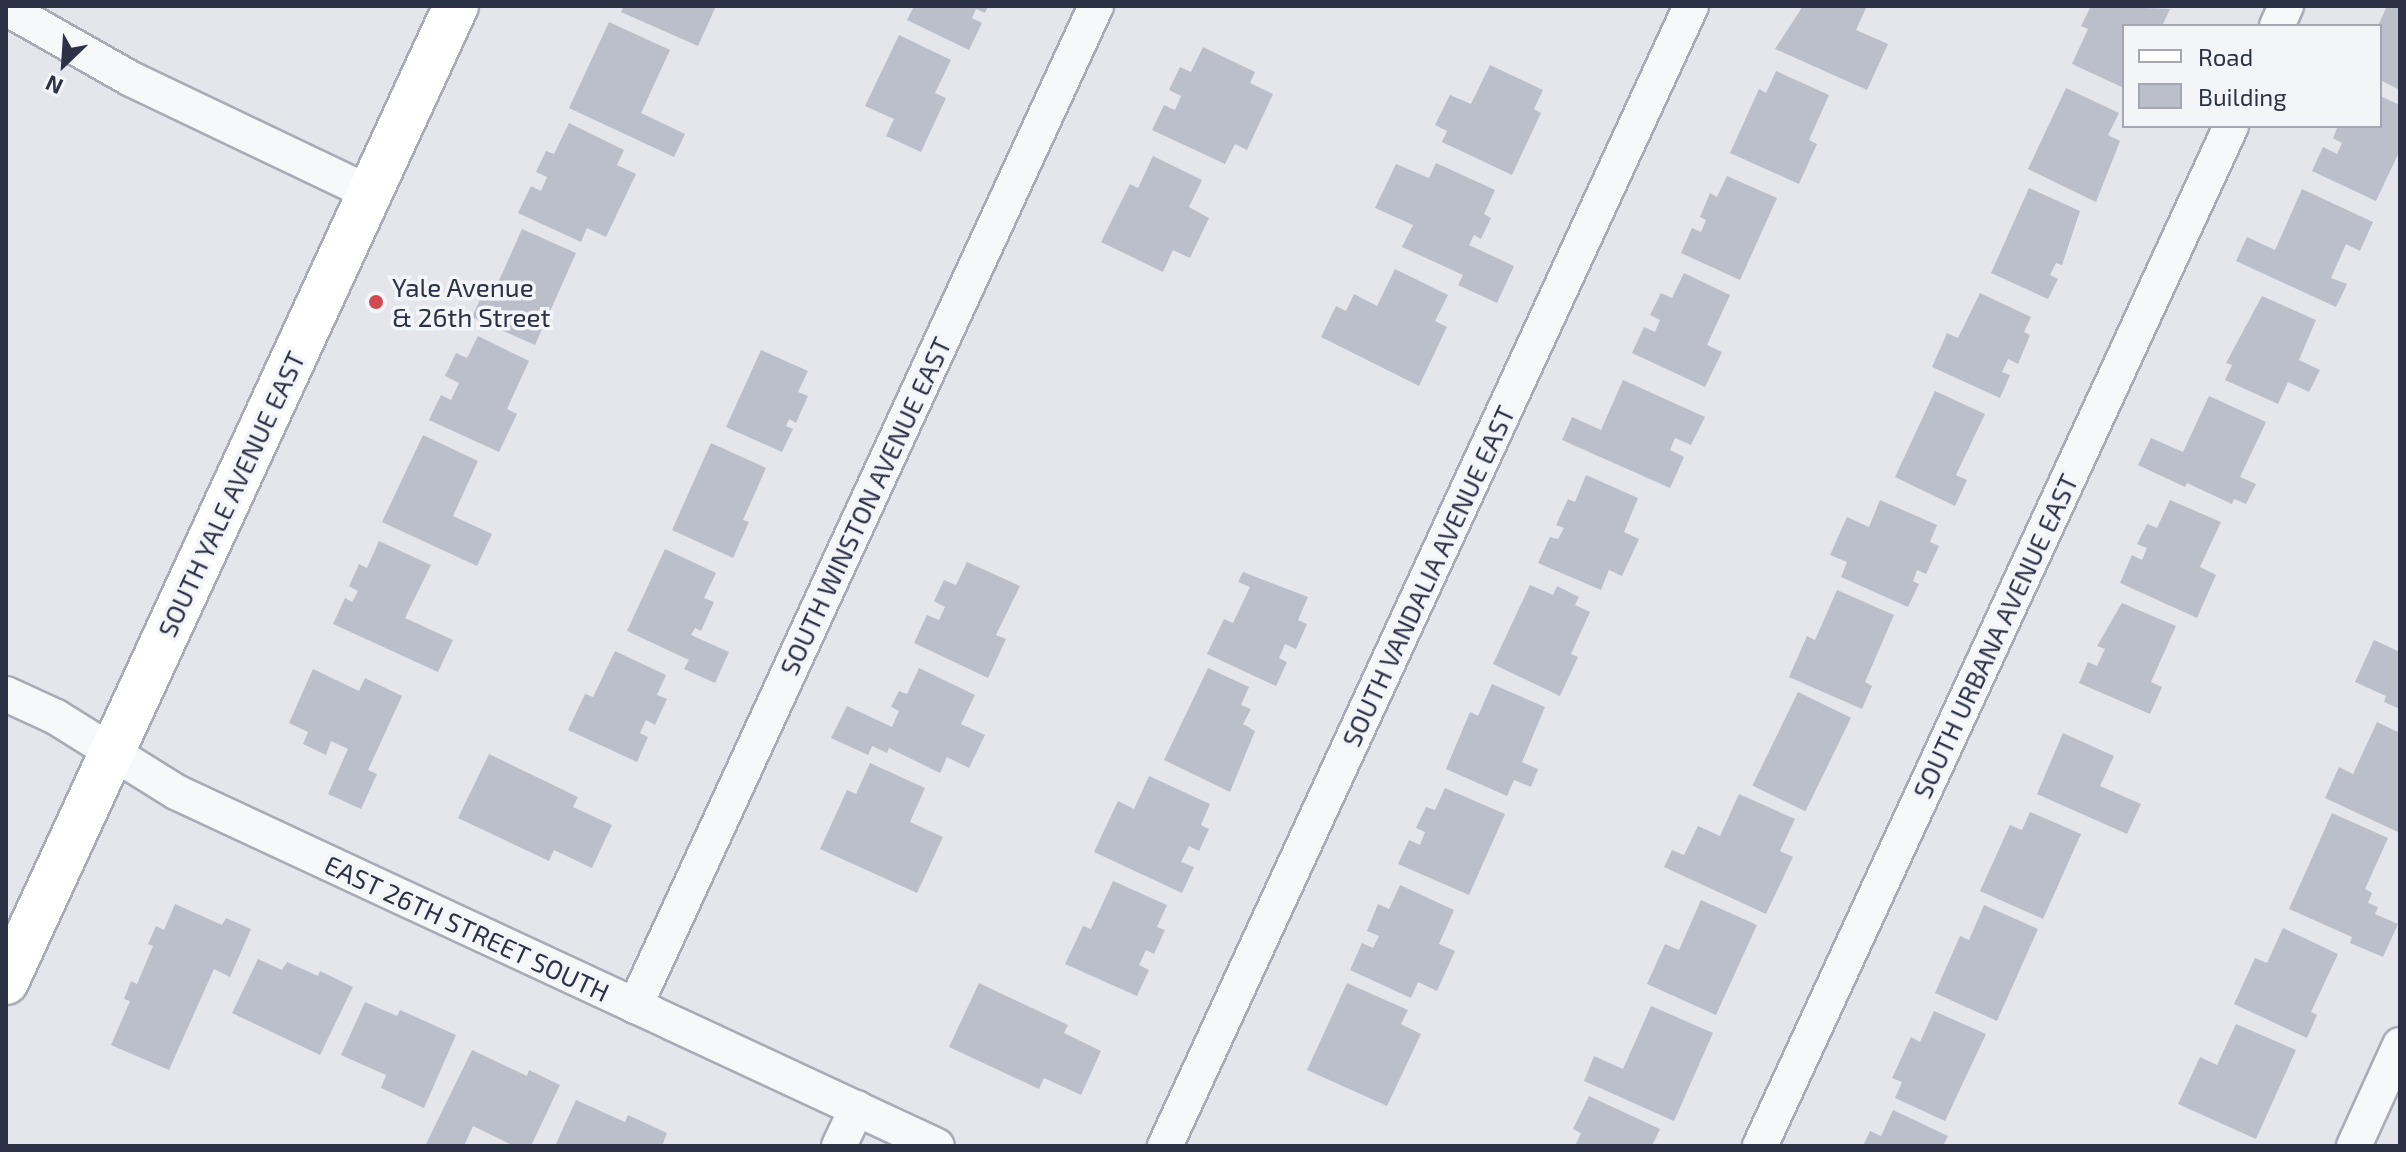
<!DOCTYPE html>
<html>
<head>
<meta charset="utf-8">
<style>
	body { margin:0 }
	#map { position:relative; width:2406px; height:1152px; overflow:hidden; background:#e4e6ec; font-family:"Exo 2",sans-serif }
	div>[style] { position:absolute }
	.building>* { inset:0; background:#bbbfca; transform-origin:0 0 }
	.roads { filter:drop-shadow(2px 0 #a9acb7) drop-shadow(-2px 0 #a9acb7) drop-shadow(0 2px #a9acb7) drop-shadow(0 -2px #a9acb7) }
	.street>* { height:34px; margin:-17px; padding:0 17px; transform-origin:17px; border-radius:17px; background:#f7f8fa }
	.secondary>* { height:44px; margin:-22px; padding:0 22px; transform-origin:22px; border-radius:22px; background:#fff }
	.dots>* { width:22px; height:22px; translate:-50% -50%; box-sizing:border-box; border:4px solid #f4f5f9; border-radius:50% }
	span { translate:-50% -50%; white-space:nowrap; text-align:center; line-height:1.15; -webkit-text-stroke:7px #f4f5f9; paint-order:stroke }
	.poi-label { font-size:26px; color:#2b3245 }
	.left { translate:0 -50%; text-align:left }
	.street-label { font-size:26px; color:#2b3245 }
	.frame { position:absolute; inset:0; border:8px solid #2b3245; pointer-events:none }
	.legend { position:absolute; left:2122px; top:24px; width:260px; height:104px; box-sizing:border-box; background:#f4f5f9; border:2px solid #a4a7b1; margin:0; padding:10px 14px; list-style:none; font-size:24px; color:#2b3245 }
	.legend li { display:flex; align-items:center; gap:16px; height:40px }
	.legend b { width:40px; border:2px solid #a4a7b1 }
	.north { position:absolute; left:24px; top:24px; width:80px; height:80px; -webkit-text-stroke:6px #f4f5f9; paint-order:stroke; rotate:205deg; font-size:22px; font-weight:700; line-height:32px; text-align:center; color:#2b3245 }
	.north::after { content:''; display:block; margin:auto; width:28px; height:36px; background:#2b3245; clip-path:polygon(50% 0,100% 100%,50% 72%,0 100%) }
</style>
</head>
<body>
<div id="map">
	<div class="building">
		<div style="clip-path:polygon(624px 6px,716px 6px,698px 46px,621px 12px)"></div>
		<div style="clip-path:polygon(914px 6px,988px 6px,985px 13px,976px 9px,972px 18px,982px 23px,969px 50px,907px 20px)"></div>
		<div style="clip-path:polygon(1803px 6px,1867px 6px,1856px 30px,1888px 44px,1867px 90px,1775px 49px)"></div>
		<div style="clip-path:polygon(2091px 6px,2170px 9px,2162px 26px,2124px 26px,2124px 88px,2072px 64px,2088px 29px,2081px 26px)"></div>
		<div style="clip-path:polygon(2387px 6px,2400px 6px,2400px 90px,2380px 80px,2378px 26px)"></div>
		<div style="clip-path:polygon(609px 22px,670px 50px,641px 113px,685px 134px,674px 157px,569px 108px)"></div>
		<div style="clip-path:polygon(899px 35px,951px 60px,935px 93px,946px 98px,921px 152px,886px 136px,894px 119px,865px 106px)"></div>
		<div style="clip-path:polygon(1203px 47px,1255px 72px,1250px 83px,1273px 94px,1247px 150px,1235px 144px,1225px 164px,1152px 130px,1164px 105px,1175px 110px,1181px 96px,1169px 90px,1180px 67px,1191px 72px)"></div>
		<div style="clip-path:polygon(1490px 65px,1543px 90px,1534px 109px,1541px 113px,1512px 175px,1442px 142px,1447px 131px,1435px 125px,1450px 95px,1471px 104px)"></div>
		<div style="clip-path:polygon(1776px 71px,1829px 95px,1809px 140px,1817px 144px,1799px 184px,1730px 153px,1759px 89px,1766px 93px)"></div>
		<div style="clip-path:polygon(2066px 88px,2119px 113px,2108px 135px,2120px 141px,2096px 202px,2028px 169px)"></div>
		<div style="clip-path:polygon(2380px 96px,2400px 105px,2400px 150px,2376px 201px,2312px 171px,2323px 147px,2337px 154px,2342px 143px,2333px 138px,2338px 126px,2380px 126px)"></div>
		<div style="clip-path:polygon(569px 123px,624px 150px,617px 165px,636px 174px,606px 237px,587px 228px,581px 242px,518px 213px,531px 186px,541px 191px,547px 177px,536px 172px,546px 151px,554px 154px)"></div>
		<div style="clip-path:polygon(1153px 156px,1202px 180px,1189px 207px,1209px 218px,1190px 258px,1173px 250px,1163px 272px,1101px 242px,1130px 184px,1138px 188px)"></div>
		<div style="clip-path:polygon(1436px 163px,1495px 190px,1484px 214px,1491px 218px,1481px 239px,1474px 235px,1469px 245px,1514px 266px,1497px 303px,1458px 285px,1463px 275px,1402px 247px,1413px 225px,1375px 208px,1396px 164px,1429px 178px)"></div>
		<div style="clip-path:polygon(1727px 176px,1777px 198px,1740px 280px,1681px 253px,1692px 228px,1701px 232px,1706px 220px,1700px 217px,1710px 193px,1717px 197px)"></div>
		<div style="clip-path:polygon(2029px 188px,2080px 211px,2062px 265px,2056px 263px,2050px 275px,2058px 279px,2048px 299px,1991px 273px)"></div>
		<div style="clip-path:polygon(2302px 189px,2373px 222px,2360px 251px,2346px 244px,2331px 278px,2347px 284px,2336px 307px,2236px 261px,2247px 237px,2275px 250px)"></div>
		<div style="clip-path:polygon(522px 229px,576px 253px,535px 345px,472px 317px,488px 282px,497px 285px)"></div>
		<div style="clip-path:polygon(1395px 269px,1448px 295px,1435px 321px,1447px 327px,1419px 386px,1321px 337px,1336px 306px,1346px 311px,1354px 294px,1377px 306px)"></div>
		<div style="clip-path:polygon(1684px 273px,1730px 295px,1707px 345px,1722px 352px,1705px 387px,1632px 353px,1644px 327px,1655px 332px,1660px 320px,1650px 315px,1661px 293px,1672px 298px)"></div>
		<div style="clip-path:polygon(1980px 293px,2031px 317px,2024px 332px,2030px 335px,2018px 364px,2008px 359px,2002px 372px,2010px 375px,2000px 398px,1932px 367px,1947px 333px,1958px 338px)"></div>
		<div style="clip-path:polygon(2262px 296px,2316px 320px,2299px 360px,2320px 370px,2309px 392px,2288px 382px,2278px 404px,2225px 380px,2232px 365px,2226px 363px)"></div>
		<div style="clip-path:polygon(478px 336px,529px 361px,507px 409px,517px 414px,499px 452px,429px 420px,441px 395px,451px 400px,459px 383px,445px 376px,456px 353px,467px 358px)"></div>
		<div style="clip-path:polygon(761px 350px,808px 371px,798px 392px,808px 396px,796px 423px,789px 419px,786px 426px,793px 429px,782px 452px,726px 427px)"></div>
		<div style="clip-path:polygon(1623px 380px,1705px 417px,1691px 445px,1675px 438px,1670px 450px,1684px 457px,1670px 488px,1562px 440px,1572px 417px,1601px 430px)"></div>
		<div style="clip-path:polygon(1935px 391px,1985px 414px,1956px 475px,1967px 480px,1955px 506px,1895px 477px)"></div>
		<div style="clip-path:polygon(2209px 396px,2266px 422px,2240px 477px,2256px 484px,2246px 504px,2234px 499px,2232px 504px,2187px 483px,2185px 487px,2138px 465px,2151px 438px,2183px 452px)"></div>
		<div style="clip-path:polygon(423px 435px,478px 461px,453px 516px,492px 534px,477px 566px,382px 522px)"></div>
		<div style="clip-path:polygon(711px 443px,766px 468px,743px 520px,749px 522px,733px 558px,672px 530px)"></div>
		<div style="clip-path:polygon(1586px 475px,1638px 498px,1624px 532px,1639px 539px,1622px 576px,1609px 570px,1601px 590px,1538px 563px,1550px 537px,1558px 539px,1564px 528px,1556px 525px,1568px 499px,1575px 502px)"></div>
		<div style="clip-path:polygon(1880px 500px,1937px 525px,1930px 542px,1939px 546px,1926px 574px,1917px 570px,1913px 581px,1919px 584px,1908px 607px,1841px 577px,1847px 562px,1830px 555px,1847px 517px,1869px 527px)"></div>
		<div style="clip-path:polygon(2170px 500px,2221px 522px,2200px 567px,2216px 575px,2197px 618px,2120px 583px,2132px 555px,2142px 560px,2147px 548px,2137px 544px,2147px 524px,2157px 528px)"></div>
		<div style="clip-path:polygon(379px 541px,431px 565px,405px 618px,453px 640px,438px 672px,333px 624px,345px 598px,352px 602px,358px 591px,349px 586px,359px 564px,367px 568px)"></div>
		<div style="clip-path:polygon(665px 549px,716px 573px,704px 598px,714px 602px,701px 631px,695px 628px,691px 635px,729px 652px,715px 683px,684px 669px,689px 660px,627px 631px)"></div>
		<div style="clip-path:polygon(967px 562px,1020px 586px,996px 635px,1006px 639px,988px 678px,914px 643px,927px 615px,939px 620px,945px 607px,934px 601px,944px 580px,956px 585px)"></div>
		<div style="clip-path:polygon(1243px 572px,1308px 597px,1298px 620px,1307px 624px,1296px 649px,1285px 644px,1279px 658px,1287px 662px,1276px 686px,1207px 654px,1224px 619px,1233px 623px,1250px 587px,1238px 582px)"></div>
		<div style="clip-path:polygon(1530px 585px,1553px 595px,1557px 586px,1579px 597px,1575px 605px,1590px 612px,1571px 654px,1578px 657px,1560px 696px,1493px 664px)"></div>
		<div style="clip-path:polygon(1837px 590px,1894px 615px,1865px 682px,1872px 686px,1862px 709px,1789px 677px,1807px 636px,1815px 640px)"></div>
		<div style="clip-path:polygon(2122px 603px,2176px 626px,2151px 682px,2162px 687px,2150px 714px,2079px 683px,2088px 662px,2097px 666px,2105px 649px,2097px 646px)"></div>
		<div style="clip-path:polygon(2374px 640px,2400px 652px,2400px 709px,2384px 702px,2386px 696px,2355px 682px)"></div>
		<div style="clip-path:polygon(615px 651px,666px 675px,657px 695px,667px 699px,655px 725px,646px 720px,640px 733px,648px 737px,637px 762px,568px 730px,585px 694px,593px 697px)"></div>
		<div style="clip-path:polygon(919px 668px,975px 695px,961px 724px,985px 735px,969px 768px,947px 757px,940px 773px,889px 748px,887px 753px,872px 746px,868px 755px,831px 738px,847px 706px,892px 727px,899px 711px,891px 707px,899px 691px,907px 694px)"></div>
		<div style="clip-path:polygon(1208px 668px,1249px 687px,1241px 705px,1251px 709px,1243px 724px,1255px 731px,1230px 792px,1164px 760px)"></div>
		<div style="clip-path:polygon(313px 669px,359px 691px,365px 678px,402px 696px,368px 770px,377px 774px,361px 809px,328px 794px,348px 749px,331px 741px,326px 755px,303px 744px,308px 732px,289px 723px)"></div>
		<div style="clip-path:polygon(1492px 684px,1545px 707px,1522px 762px,1538px 769px,1531px 787px,1514px 780px,1507px 796px,1446px 769px,1470px 712px,1478px 716px)"></div>
		<div style="left:1798px;top:692px;width:59px;height:104px;rotate:26deg"></div>
		<div style="clip-path:polygon(2377px 722px,2400px 733px,2398px 832px,2325px 798px,2339px 767px,2353px 774px)"></div>
		<div style="clip-path:polygon(2063px 733px,2114px 756px,2100px 786px,2141px 804px,2127px 834px,2037px 794px)"></div>
		<div style="clip-path:polygon(489px 754px,578px 797px,573px 807px,612px 825px,592px 868px,554px 850px,549px 861px,458px 818px)"></div>
		<div style="clip-path:polygon(870px 763px,925px 788px,910px 822px,943px 837px,917px 893px,820px 849px,847px 790px,856px 794px)"></div>
		<div style="clip-path:polygon(1149px 776px,1210px 804px,1201px 825px,1209px 829px,1199px 851px,1189px 846px,1181px 862px,1194px 867px,1182px 893px,1094px 852px,1118px 801px,1134px 809px)"></div>
		<div style="clip-path:polygon(1445px 788px,1505px 814px,1469px 895px,1398px 864px,1409px 840px,1420px 845px,1425px 832px,1416px 828px,1426px 807px,1435px 810px)"></div>
		<div style="clip-path:polygon(1739px 794px,1795px 819px,1780px 851px,1793px 857px,1766px 914px,1664px 867px,1672px 850px,1684px 855px,1698px 826px,1720px 836px)"></div>
		<div style="clip-path:polygon(2030px 812px,2081px 834px,2043px 919px,1980px 891px,2010px 825px,2022px 830px)"></div>
		<div style="clip-path:polygon(2332px 813px,2388px 838px,2365px 889px,2372px 893px,2368px 903px,2378px 907px,2375px 914px,2398px 924px,2383px 957px,2350px 943px,2352px 937px,2289px 909px)"></div>
		<div style="clip-path:polygon(1113px 881px,1167px 905px,1157px 927px,1165px 930px,1154px 954px,1146px 950px,1139px 965px,1149px 970px,1137px 996px,1065px 964px,1083px 926px,1091px 929px)"></div>
		<div style="clip-path:polygon(1400px 885px,1454px 910px,1439px 944px,1455px 951px,1437px 991px,1418px 982px,1411px 998px,1350px 970px,1362px 943px,1373px 948px,1379px 936px,1367px 931px,1378px 904px,1389px 909px)"></div>
		<div style="clip-path:polygon(1701px 900px,1757px 925px,1716px 1015px,1647px 984px,1665px 944px,1679px 950px)"></div>
		<div style="clip-path:polygon(175px 904px,222px 925px,226px 918px,251px 929px,230px 977px,214px 969px,169px 1070px,111px 1045px,130px 1001px,124px 999px,131px 981px,137px 984px,153px 946px,148px 944px,156px 926px,164px 930px)"></div>
		<div style="clip-path:polygon(1984px 905px,2038px 929px,1997px 1021px,1935px 993px,1960px 936px,1969px 940px)"></div>
		<div style="clip-path:polygon(2283px 928px,2338px 954px,2311px 1012px,2317px 1015px,2307px 1038px,2234px 1004px,2255px 958px,2267px 963px)"></div>
		<div style="clip-path:polygon(258px 959px,282px 970px,287px 962px,318px 976px,320px 971px,353px 987px,320px 1055px,232px 1013px)"></div>
		<div style="clip-path:polygon(979px 983px,1068px 1025px,1064px 1033px,1101px 1051px,1081px 1095px,1044px 1078px,1039px 1089px,949px 1047px)"></div>
		<div style="clip-path:polygon(1347px 983px,1408px 1010px,1401px 1024px,1421px 1034px,1387px 1106px,1307px 1070px)"></div>
		<div style="clip-path:polygon(365px 1002px,397px 1016px,400px 1010px,456px 1035px,424px 1108px,381px 1088px,386px 1075px,341px 1055px)"></div>
		<div style="clip-path:polygon(1651px 1006px,1713px 1033px,1674px 1121px,1584px 1081px,1594px 1056px,1623px 1069px)"></div>
		<div style="clip-path:polygon(1934px 1011px,1986px 1034px,1945px 1121px,1895px 1098px,1902px 1082px,1892px 1078px,1911px 1037px,1920px 1042px)"></div>
		<div style="clip-path:polygon(2236px 1024px,2296px 1050px,2256px 1139px,2178px 1104px,2200px 1057px,2217px 1065px)"></div>
		<div style="clip-path:polygon(472px 1050px,527px 1076px,529px 1070px,560px 1085px,531px 1146px,514px 1146px,473px 1126px,464px 1146px,426px 1144px)"></div>
		<div style="clip-path:polygon(1589px 1096px,1660px 1129px,1652px 1146px,1575px 1146px,1581px 1133px,1573px 1129px)"></div>
		<div style="clip-path:polygon(576px 1100px,625px 1122px,628px 1115px,667px 1133px,662px 1146px,555px 1146px)"></div>
		<div style="clip-path:polygon(1893px 1110px,1948px 1136px,1943px 1146px,1863px 1146px,1870px 1131px,1881px 1136px)"></div>
	</div>
	<div class="roads">
		<div class="street">
			<div style="left:6px;top:8px;width:144px;rotate:29.6deg"></div>
			<div style="left:131px;top:79px;width:265px;rotate:25.5deg"></div>
			<div style="left:2277px;top:26px;width:22px;rotate:-66deg"></div>
			<div style="left:6px;top:694px;width:55px;rotate:24.7deg"></div>
			<div style="left:56px;top:717px;width:142px;rotate:32deg"></div>
			<div style="left:176px;top:792px;width:839px;rotate:24.95deg"></div>
			<div style="left:635px;top:1006px;width:1101px;rotate:-65.25deg"></div>
			<div style="left:839px;top:1146px;width:42px;rotate:-64.7deg"></div>
			<div style="left:1165px;top:1146px;width:1255px;rotate:-65.23deg"></div>
			<div style="left:1760px;top:1146px;width:1123px;rotate:-65.21deg"></div>
			<div style="left:2354px;top:1146px;width:111px;rotate:-65.5deg"></div>
		</div>
		<div class="secondary">
			<div style="left:6px;top:982px;width:1075px;rotate:-65.25deg"></div>
		</div>
	</div>
	<div class="dots">
		<div style="left:376px;top:302px;background:#d14850"></div>
	</div>
	<div class="poi-label">
		<span class="left" style="left:392px;top:302px">Yale Avenue<br>&amp; 26th Street</span>
	</div>
	<div class="street-label">
		<span style="left:231px;top:494px;rotate:-65deg">SOUTH YALE AVENUE EAST</span>
		<span style="left:865px;top:506px;rotate:-65deg">SOUTH WINSTON AVENUE EAST</span>
		<span style="left:1428px;top:576px;rotate:-65deg">SOUTH VANDALIA AVENUE EAST</span>
		<span style="left:1995px;top:636px;rotate:-65deg">SOUTH URBANA AVENUE EAST</span>
		<span style="left:467px;top:928px;rotate:25deg">EAST 26TH STREET SOUTH</span>
	</div>
	<div class="frame"></div>
	<ul class="legend">
	<li><b style="height:10px;background:#fff"></b>Road</li>
	<li><b style="height:22px;background:#bbbfca"></b>Building</li>
	</ul>
	<div class="north">N</div>
</div>
</body>
</html>
